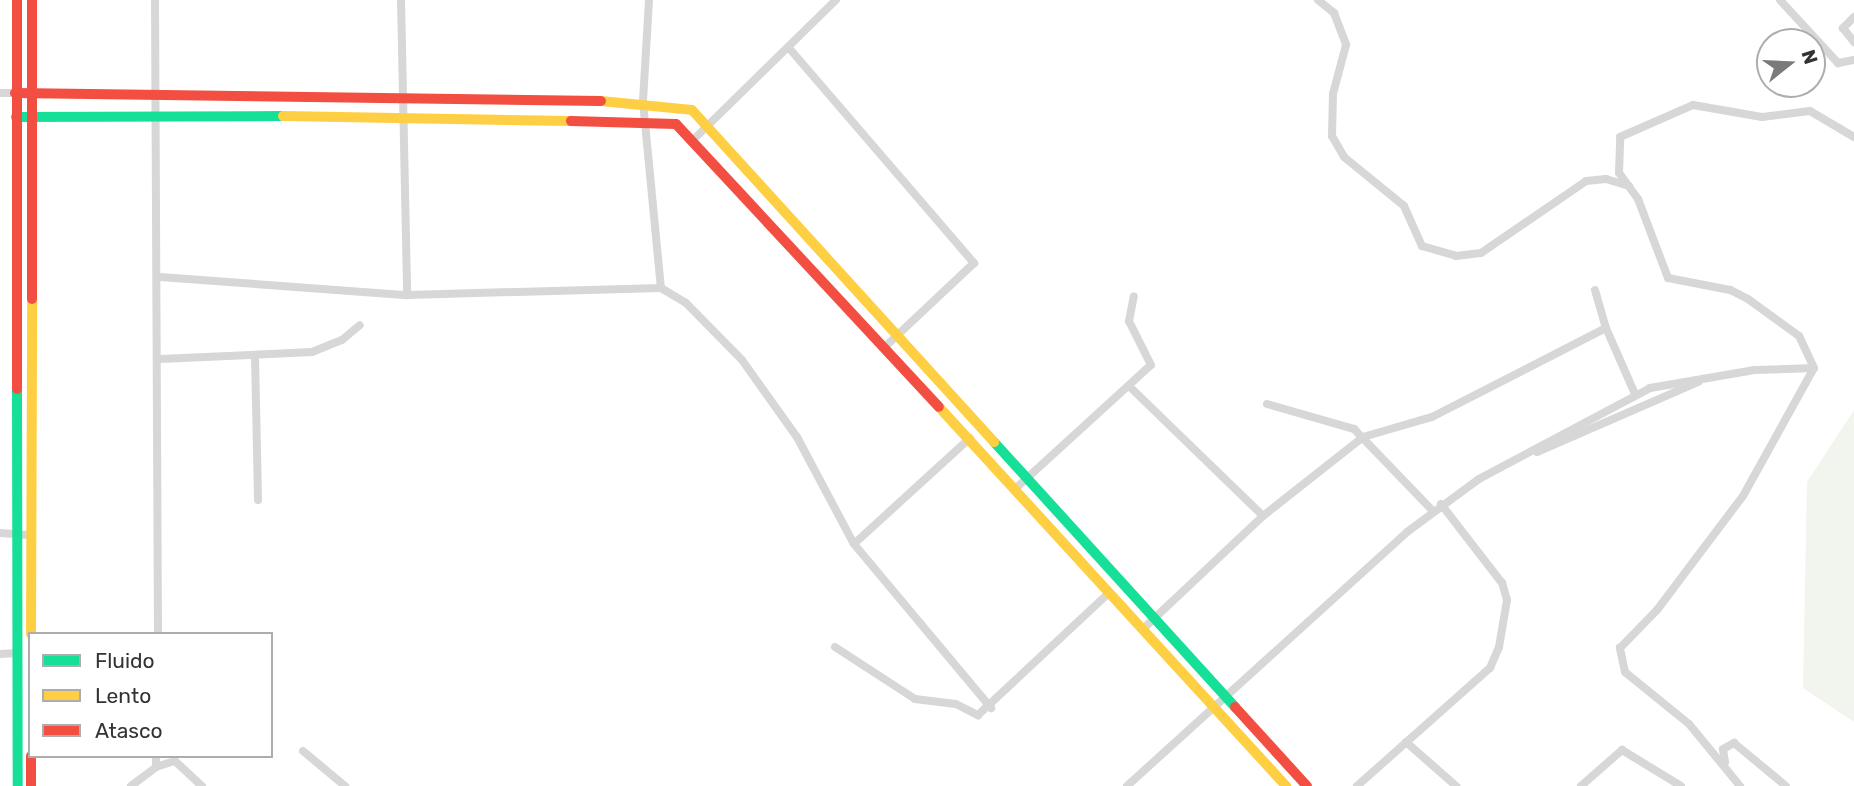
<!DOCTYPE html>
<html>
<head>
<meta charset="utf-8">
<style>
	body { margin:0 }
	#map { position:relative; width:1854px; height:786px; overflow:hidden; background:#fff; font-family:Rubik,sans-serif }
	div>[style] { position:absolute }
	.green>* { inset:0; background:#f1f5ed }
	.street>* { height:8px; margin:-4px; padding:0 4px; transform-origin:4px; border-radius:4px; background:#d7d7d7 }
	.fast>* { height:10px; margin:-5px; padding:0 5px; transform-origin:5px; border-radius:5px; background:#16e098 }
	.slow>* { height:10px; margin:-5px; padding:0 5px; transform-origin:5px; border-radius:5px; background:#ffcf43 }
	.jam>* { height:10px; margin:-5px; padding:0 5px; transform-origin:5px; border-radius:5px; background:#f24e42 }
	span { translate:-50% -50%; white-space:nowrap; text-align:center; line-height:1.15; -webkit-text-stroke:7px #fff; paint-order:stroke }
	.legend { position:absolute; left:28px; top:632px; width:245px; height:126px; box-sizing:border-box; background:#fff; border:2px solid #adadad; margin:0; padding:9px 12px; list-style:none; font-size:21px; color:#333 }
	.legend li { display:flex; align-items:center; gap:14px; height:35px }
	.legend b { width:35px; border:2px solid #adadad }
	.north { position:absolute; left:1756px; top:28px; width:70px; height:70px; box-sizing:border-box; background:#fff; border:2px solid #adadad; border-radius:50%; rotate:72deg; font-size:19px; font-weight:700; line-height:28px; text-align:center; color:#333 }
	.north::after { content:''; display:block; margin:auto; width:24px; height:32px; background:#7a7a7a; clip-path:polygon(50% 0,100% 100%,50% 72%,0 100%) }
</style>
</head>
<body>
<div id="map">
	<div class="green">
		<div style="clip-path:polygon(1854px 410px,1854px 722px,1803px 688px,1807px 482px)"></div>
	</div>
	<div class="street">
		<div style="left:155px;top:0;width:634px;rotate:89.73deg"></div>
		<div style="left:401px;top:0;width:295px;rotate:88.8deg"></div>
		<div style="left:649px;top:0;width:102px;rotate:93.4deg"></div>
		<div style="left:643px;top:102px;width:187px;rotate:84.5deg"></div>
		<div style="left:1318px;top:0;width:21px;rotate:39deg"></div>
		<div style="left:1334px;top:13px;width:34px;rotate:69deg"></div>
		<div style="left:1346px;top:45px;width:51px;rotate:104.9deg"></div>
		<div style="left:1333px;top:94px;width:42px;rotate:91.4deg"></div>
		<div style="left:1332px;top:136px;width:24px;rotate:60deg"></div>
		<div style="left:1344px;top:157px;width:77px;rotate:39.2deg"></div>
		<div style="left:1404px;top:206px;width:44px;rotate:65.8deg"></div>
		<div style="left:1422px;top:246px;width:35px;rotate:16deg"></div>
		<div style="left:1456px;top:256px;width:25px;rotate:-7deg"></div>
		<div style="left:1481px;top:253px;width:127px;rotate:-34.4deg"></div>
		<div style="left:1586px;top:181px;width:20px;rotate:-6deg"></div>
		<div style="left:1606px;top:179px;width:24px;rotate:17deg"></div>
		<div style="left:1780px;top:0;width:86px;rotate:47.4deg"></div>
		<div style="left:1838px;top:63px;width:16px;rotate:-11deg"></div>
		<div style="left:1854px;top:17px;width:16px;rotate:135deg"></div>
		<div style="left:1843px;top:28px;width:18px;rotate:52deg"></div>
		<div style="left:789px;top:48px;width:284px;rotate:49.3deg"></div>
		<div style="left:974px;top:263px;width:122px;rotate:136.7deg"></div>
		<div style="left:0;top:93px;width:15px"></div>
		<div style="left:694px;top:139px;width:199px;rotate:-44.4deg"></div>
		<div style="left:160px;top:277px;width:248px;rotate:4.2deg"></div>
		<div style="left:407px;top:295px;width:254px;rotate:-1.6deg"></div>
		<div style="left:661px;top:288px;width:29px;rotate:31deg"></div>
		<div style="left:686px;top:303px;width:80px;rotate:45.5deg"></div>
		<div style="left:742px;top:360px;width:95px;rotate:54.5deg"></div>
		<div style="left:797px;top:437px;width:121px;rotate:62deg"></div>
		<div style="left:1595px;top:290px;width:40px;rotate:74deg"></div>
		<div style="left:255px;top:356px;width:144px;rotate:88.8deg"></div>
		<div style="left:160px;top:359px;width:152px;rotate:-2.6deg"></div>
		<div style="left:312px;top:352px;width:32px;rotate:-22deg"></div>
		<div style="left:342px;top:340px;width:23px;rotate:-40deg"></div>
		<div style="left:1130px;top:387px;width:185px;rotate:44.1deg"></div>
		<div style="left:1267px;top:404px;width:91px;rotate:16deg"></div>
		<div style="left:1354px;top:429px;width:112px;rotate:46.1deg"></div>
		<div style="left:970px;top:438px;width:157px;rotate:137.6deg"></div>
		<div style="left:854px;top:544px;width:214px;rotate:50.1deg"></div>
		<div style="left:1537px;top:452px;width:176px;rotate:-23.5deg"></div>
		<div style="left:1015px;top:489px;width:184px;rotate:-42.4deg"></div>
		<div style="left:1151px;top:365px;width:49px;rotate:-116.6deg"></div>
		<div style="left:1129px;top:321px;width:25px;rotate:-79deg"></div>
		<div style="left:0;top:533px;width:31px;rotate:4deg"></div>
		<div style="left:1143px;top:629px;width:165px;rotate:-43.3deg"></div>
		<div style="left:1263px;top:516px;width:127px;rotate:-38.3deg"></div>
		<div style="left:1363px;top:437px;width:72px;rotate:-16.2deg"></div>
		<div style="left:1432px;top:417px;width:195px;rotate:-27.1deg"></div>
		<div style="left:1606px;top:328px;width:72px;rotate:66.3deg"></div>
		<div style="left:835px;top:647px;width:95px;rotate:33deg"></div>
		<div style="left:915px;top:699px;width:41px;rotate:7deg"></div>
		<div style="left:956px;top:704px;width:25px;rotate:27deg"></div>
		<div style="left:978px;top:715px;width:179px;rotate:-43deg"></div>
		<div style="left:0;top:654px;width:17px;rotate:-3deg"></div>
		<div style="left:1406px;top:742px;width:67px;rotate:41.3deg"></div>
		<div style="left:303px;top:751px;width:55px;rotate:39.8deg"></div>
		<div style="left:1725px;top:762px;width:13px;rotate:-99deg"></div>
		<div style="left:1723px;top:749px;width:13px;rotate:-29deg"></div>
		<div style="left:1734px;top:743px;width:67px;rotate:39.6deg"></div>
		<div style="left:156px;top:767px;width:11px;rotate:-90deg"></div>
		<div style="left:131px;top:786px;width:31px;rotate:-37deg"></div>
		<div style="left:156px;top:767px;width:20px;rotate:-18deg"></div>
		<div style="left:175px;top:761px;width:37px;rotate:43deg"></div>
		<div style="left:1127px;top:786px;width:378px;rotate:-42.2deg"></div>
		<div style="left:1407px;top:532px;width:89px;rotate:-36.4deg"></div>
		<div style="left:1479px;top:479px;width:194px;rotate:-28deg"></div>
		<div style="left:1650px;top:388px;width:106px;rotate:-9.8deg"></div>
		<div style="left:1754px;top:370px;width:60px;rotate:-1.9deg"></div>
		<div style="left:1357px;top:786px;width:178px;rotate:-41.6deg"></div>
		<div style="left:1490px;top:668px;width:23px;rotate:-67deg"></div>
		<div style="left:1499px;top:647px;width:48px;rotate:-80.3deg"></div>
		<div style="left:1507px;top:600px;width:18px;rotate:-106deg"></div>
		<div style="left:1502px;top:583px;width:100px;rotate:-127.7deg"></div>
		<div style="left:1581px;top:786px;width:55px;rotate:-41.3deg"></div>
		<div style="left:1622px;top:750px;width:69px;rotate:31.4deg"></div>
		<div style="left:1740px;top:786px;width:80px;rotate:-129.4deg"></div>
		<div style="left:1689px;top:724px;width:82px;rotate:-140.9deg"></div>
		<div style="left:1625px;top:672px;width:25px;rotate:-102deg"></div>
		<div style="left:1620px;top:648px;width:53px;rotate:-45.8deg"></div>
		<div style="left:1657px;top:610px;width:143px;rotate:-53deg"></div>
		<div style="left:1743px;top:496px;width:146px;rotate:-61deg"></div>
		<div style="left:1814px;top:368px;width:35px;rotate:-115deg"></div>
		<div style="left:1799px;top:336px;width:63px;rotate:-144deg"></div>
		<div style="left:1748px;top:299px;width:20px;rotate:-153deg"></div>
		<div style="left:1730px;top:290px;width:63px;rotate:-169deg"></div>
		<div style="left:1668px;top:278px;width:85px;rotate:-110.8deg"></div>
		<div style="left:1638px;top:199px;width:32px;rotate:-126deg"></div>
		<div style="left:1619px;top:173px;width:36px;rotate:-88deg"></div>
		<div style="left:1620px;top:137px;width:80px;rotate:-23.7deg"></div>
		<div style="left:1693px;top:105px;width:70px;rotate:9.9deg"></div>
		<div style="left:1762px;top:117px;width:48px;rotate:-7.1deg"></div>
		<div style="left:1810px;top:111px;width:51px;rotate:30.6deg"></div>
	</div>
	<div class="fast">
		<div style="left:16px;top:117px;width:267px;rotate:-0.2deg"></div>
		<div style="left:17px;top:389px;width:397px;rotate:89.9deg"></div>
		<div style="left:994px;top:442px;width:358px;rotate:47.7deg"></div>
	</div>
	<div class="slow">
		<div style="left:601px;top:101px;width:91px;rotate:5.6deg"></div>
		<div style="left:692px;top:110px;width:449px;rotate:47.7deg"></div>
		<div style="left:283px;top:116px;width:288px;rotate:1deg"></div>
		<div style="left:939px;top:407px;width:514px;rotate:47.52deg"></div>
		<div style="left:31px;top:634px;width:335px;rotate:-89.8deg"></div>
	</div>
	<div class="jam">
		<div style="left:17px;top:0;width:389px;rotate:90deg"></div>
		<div style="left:15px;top:93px;width:586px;rotate:0.78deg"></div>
		<div style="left:571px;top:121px;width:105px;rotate:1.6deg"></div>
		<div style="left:676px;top:124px;width:386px;rotate:47.1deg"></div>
		<div style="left:32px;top:299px;width:299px;rotate:-90deg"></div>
		<div style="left:1235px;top:707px;width:107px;rotate:47.7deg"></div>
		<div style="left:31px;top:756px;width:30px;rotate:90deg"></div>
	</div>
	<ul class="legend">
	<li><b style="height:9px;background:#16e098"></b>Fluido</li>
	<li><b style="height:9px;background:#ffcf43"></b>Lento</li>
	<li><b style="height:9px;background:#f24e42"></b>Atasco</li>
	</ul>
	<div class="north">N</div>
</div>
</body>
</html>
